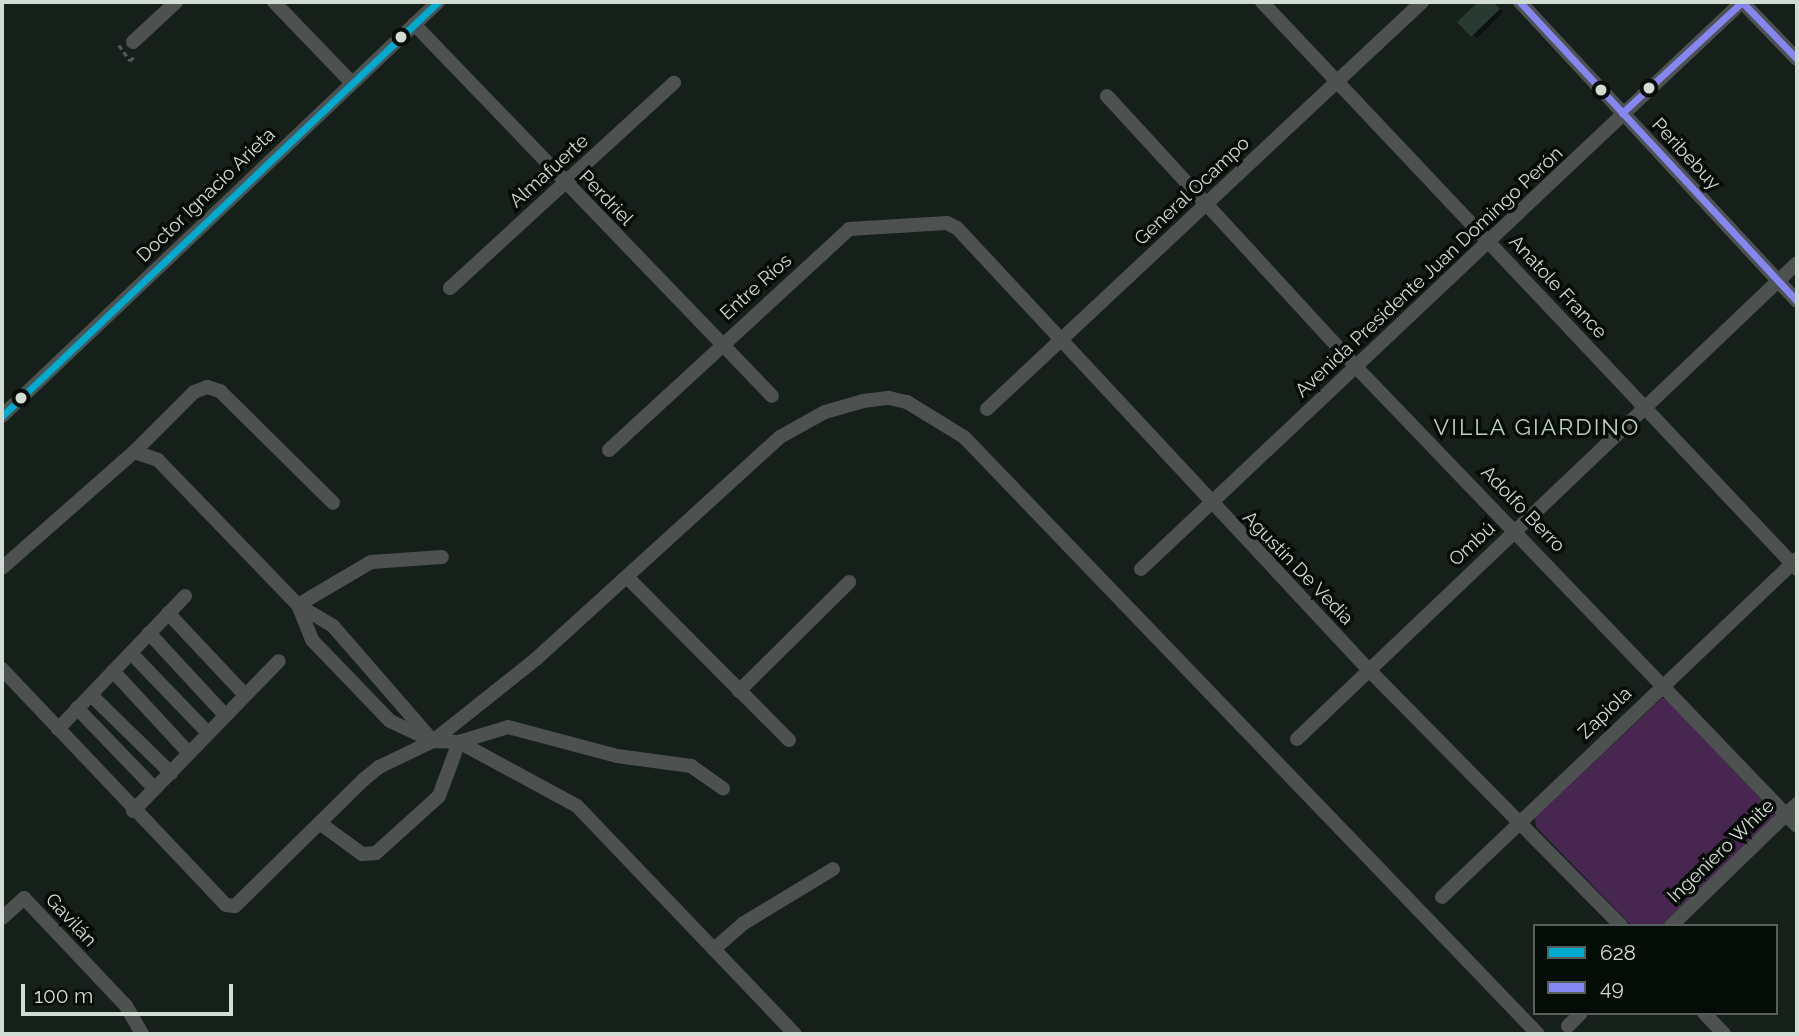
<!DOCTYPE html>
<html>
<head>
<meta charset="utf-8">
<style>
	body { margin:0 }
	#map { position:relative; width:1799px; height:1036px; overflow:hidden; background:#16201b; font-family:Raleway,sans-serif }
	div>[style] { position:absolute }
	.green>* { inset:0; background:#47274f }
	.shadow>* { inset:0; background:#0007 }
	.building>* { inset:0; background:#293a32 }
	.path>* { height:2.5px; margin-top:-1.25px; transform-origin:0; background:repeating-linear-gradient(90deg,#535956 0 5px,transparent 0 8.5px) }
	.minor>* { height:14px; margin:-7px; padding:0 7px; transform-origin:7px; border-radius:7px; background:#4d514f }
	.bus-1>* { height:7px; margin:-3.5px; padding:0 3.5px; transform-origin:3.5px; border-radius:3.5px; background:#00a9ce }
	.bus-2>* { height:7px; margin:-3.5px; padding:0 3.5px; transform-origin:3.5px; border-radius:3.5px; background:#8586ef }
	.dots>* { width:19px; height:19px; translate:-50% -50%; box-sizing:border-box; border:4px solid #050c07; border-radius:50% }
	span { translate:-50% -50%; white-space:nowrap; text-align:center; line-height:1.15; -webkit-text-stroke:7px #050c07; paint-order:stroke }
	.street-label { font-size:19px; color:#d0dcd4 }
	.quarter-label { font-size:23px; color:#b8d1c2; letter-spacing:2px }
	.frame { position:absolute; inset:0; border:4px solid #d0dcd4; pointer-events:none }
	.legend { position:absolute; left:1533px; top:924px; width:245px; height:91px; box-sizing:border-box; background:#050c07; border:2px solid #565f59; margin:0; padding:9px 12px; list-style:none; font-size:21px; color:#d0dcd4 }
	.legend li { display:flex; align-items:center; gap:14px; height:35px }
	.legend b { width:35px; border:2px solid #565f59 }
	.scale { position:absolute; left:21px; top:984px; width:212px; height:32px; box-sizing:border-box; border:4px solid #d0dcd4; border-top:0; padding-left:9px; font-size:21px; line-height:24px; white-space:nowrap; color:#d0dcd4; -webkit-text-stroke:5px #050c07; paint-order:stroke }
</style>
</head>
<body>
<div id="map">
	<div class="green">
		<div style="clip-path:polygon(1662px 698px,1671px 699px,1778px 816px,1663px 926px,1632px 926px,1536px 827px,1535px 818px)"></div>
	</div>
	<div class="shadow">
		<div style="clip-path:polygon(1480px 2px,1493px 2px,1503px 12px,1477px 38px,1460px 22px)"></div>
	</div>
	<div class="building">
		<div style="clip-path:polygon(1478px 2px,1493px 2px,1500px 9px,1471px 37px,1457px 22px)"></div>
	</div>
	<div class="path">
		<div style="left:119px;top:45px;width:19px;rotate:55deg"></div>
		<div style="left:130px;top:61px;width:6px;rotate:-51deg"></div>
	</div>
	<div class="minor">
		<div style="left:274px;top:2px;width:112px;rotate:46.1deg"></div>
		<div style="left:1262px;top:2px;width:780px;rotate:46.66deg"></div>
		<div style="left:1520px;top:2px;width:408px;rotate:47.2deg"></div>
		<div style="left:1742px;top:2px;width:79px;rotate:46deg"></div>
		<div style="left:414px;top:24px;width:516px;rotate:46.1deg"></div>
		<div style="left:133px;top:42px;width:59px;rotate:-42.9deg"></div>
		<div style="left:1107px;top:96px;width:369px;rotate:47.4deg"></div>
		<div style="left:1357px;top:368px;width:635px;rotate:46.15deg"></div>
		<div style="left:450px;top:288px;width:304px;rotate:-42.5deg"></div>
		<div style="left:987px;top:409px;width:596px;rotate:-43.1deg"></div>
		<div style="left:2px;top:416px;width:601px;rotate:-43.52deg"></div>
		<div style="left:609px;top:450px;width:326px;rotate:-42.6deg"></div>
		<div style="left:849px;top:229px;width:98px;rotate:-3.5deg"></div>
		<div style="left:947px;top:223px;width:11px;rotate:27deg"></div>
		<div style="left:957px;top:228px;width:603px;rotate:47.02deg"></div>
		<div style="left:1368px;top:669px;width:361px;rotate:45.4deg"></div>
		<div style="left:134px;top:452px;width:85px;rotate:-45deg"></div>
		<div style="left:194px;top:392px;width:14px;rotate:-21deg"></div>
		<div style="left:207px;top:387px;width:14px;rotate:17deg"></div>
		<div style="left:220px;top:391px;width:159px;rotate:44.7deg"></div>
		<div style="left:2px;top:568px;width:176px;rotate:-41.3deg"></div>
		<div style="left:134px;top:452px;width:25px;rotate:18deg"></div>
		<div style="left:158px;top:460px;width:202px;rotate:46deg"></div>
		<div style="left:298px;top:605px;width:85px;rotate:-30.5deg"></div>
		<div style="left:371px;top:562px;width:71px;rotate:-4deg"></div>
		<div style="left:1141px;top:569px;width:826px;rotate:-43.33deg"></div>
		<div style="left:629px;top:579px;width:227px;rotate:45.2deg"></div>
		<div style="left:168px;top:613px;width:112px;rotate:46.8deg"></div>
		<div style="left:149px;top:633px;width:112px;rotate:47.2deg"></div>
		<div style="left:131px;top:653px;width:111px;rotate:46.1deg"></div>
		<div style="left:2px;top:669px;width:325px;rotate:46.5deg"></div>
		<div style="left:226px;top:905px;width:9px;rotate:6deg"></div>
		<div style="left:235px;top:906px;width:180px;rotate:-44.5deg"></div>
		<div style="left:363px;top:780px;width:21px;rotate:-39deg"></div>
		<div style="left:379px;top:767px;width:60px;rotate:-25.7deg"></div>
		<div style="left:433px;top:741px;width:132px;rotate:-38.5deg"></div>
		<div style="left:536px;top:659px;width:330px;rotate:-42.3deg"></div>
		<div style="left:780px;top:437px;width:51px;rotate:-29.1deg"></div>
		<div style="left:825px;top:412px;width:40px;rotate:-16deg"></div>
		<div style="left:863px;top:401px;width:26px;rotate:-7deg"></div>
		<div style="left:889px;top:398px;width:18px;rotate:13deg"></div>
		<div style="left:907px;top:402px;width:67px;rotate:31.6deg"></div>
		<div style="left:964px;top:437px;width:828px;rotate:46.13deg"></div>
		<div style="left:113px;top:671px;width:112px;rotate:47.2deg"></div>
		<div style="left:739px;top:691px;width:155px;rotate:-44.7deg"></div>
		<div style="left:91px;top:695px;width:112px;rotate:44.3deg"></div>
		<div style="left:77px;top:708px;width:112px;rotate:46.1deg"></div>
		<div style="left:58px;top:729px;width:184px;rotate:-46.3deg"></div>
		<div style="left:1297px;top:739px;width:690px;rotate:-43.59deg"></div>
		<div style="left:433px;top:741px;width:152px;rotate:-131deg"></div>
		<div style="left:333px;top:626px;width:41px;rotate:-149deg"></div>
		<div style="left:298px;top:605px;width:38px;rotate:68deg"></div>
		<div style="left:312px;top:640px;width:112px;rotate:46.1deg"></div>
		<div style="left:390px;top:721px;width:47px;rotate:24.9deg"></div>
		<div style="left:433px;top:741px;width:26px;rotate:2deg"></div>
		<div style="left:459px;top:742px;width:134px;rotate:28.5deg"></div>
		<div style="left:577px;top:806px;width:315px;rotate:46.3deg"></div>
		<div style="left:133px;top:811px;width:209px;rotate:-45.8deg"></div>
		<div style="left:321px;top:824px;width:51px;rotate:36.2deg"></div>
		<div style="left:362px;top:854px;width:14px;rotate:-4deg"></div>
		<div style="left:376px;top:853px;width:85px;rotate:-42.1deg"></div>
		<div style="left:439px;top:796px;width:58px;rotate:-69.7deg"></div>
		<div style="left:459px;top:742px;width:51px;rotate:-17deg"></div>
		<div style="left:508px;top:727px;width:113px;rotate:14.9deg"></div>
		<div style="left:617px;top:756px;width:75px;rotate:7.7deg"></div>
		<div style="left:691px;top:766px;width:39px;rotate:35deg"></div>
		<div style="left:1442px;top:897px;width:490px;rotate:-43.6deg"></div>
		<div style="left:2px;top:918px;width:30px;rotate:-42deg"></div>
		<div style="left:24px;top:898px;width:149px;rotate:46.6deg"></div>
		<div style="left:126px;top:1006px;width:32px;rotate:60deg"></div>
		<div style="left:1671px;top:926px;width:175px;rotate:-44.1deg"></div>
		<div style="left:714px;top:949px;width:40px;rotate:-41deg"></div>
		<div style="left:744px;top:923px;width:104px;rotate:-31.2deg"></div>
		<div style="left:1704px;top:1013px;width:29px;rotate:46deg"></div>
		<div style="left:1568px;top:1026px;width:18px;rotate:-45deg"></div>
	</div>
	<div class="bus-1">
		<div style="left:2px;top:416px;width:601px;rotate:-43.52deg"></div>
	</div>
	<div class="bus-2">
		<div style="left:1520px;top:2px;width:408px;rotate:47.2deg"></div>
		<div style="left:1742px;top:2px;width:79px;rotate:46deg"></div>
		<div style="left:1622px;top:113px;width:163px;rotate:-42.8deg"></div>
	</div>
	<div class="dots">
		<div style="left:401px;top:37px;background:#d0dcd4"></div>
		<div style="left:1649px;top:88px;background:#d0dcd4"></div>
		<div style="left:1601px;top:90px;background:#d0dcd4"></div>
		<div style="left:21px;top:398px;background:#d0dcd4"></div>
	</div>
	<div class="street-label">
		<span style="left:1686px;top:154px;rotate:47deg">Peribebuy</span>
		<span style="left:549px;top:171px;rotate:-42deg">Almafuerte</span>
		<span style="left:1192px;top:191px;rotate:-43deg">General Ocampo</span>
		<span style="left:206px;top:195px;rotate:-44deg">Doctor Ignacio Arieta</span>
		<span style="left:606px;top:198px;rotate:46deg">Perdriel</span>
		<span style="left:1429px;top:272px;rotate:-43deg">Avenida Presidente Juan Domingo Perón</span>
		<span style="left:756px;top:287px;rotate:-42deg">Entre Ríos</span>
		<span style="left:1558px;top:287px;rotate:47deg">Anatole France</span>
		<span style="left:1523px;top:509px;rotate:46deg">Adolfo Berro</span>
		<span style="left:1472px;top:544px;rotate:-43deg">Ombú</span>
		<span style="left:1298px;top:568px;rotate:46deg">Agustín De Vedia</span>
		<span style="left:1605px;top:713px;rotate:-44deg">Zapiola</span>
		<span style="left:1721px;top:851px;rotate:-44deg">Ingeniero White</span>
		<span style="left:71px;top:920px;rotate:47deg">Gavilán</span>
	</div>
	<div class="quarter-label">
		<span style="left:1537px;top:427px">VILLA GIARDINO</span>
	</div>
	<div class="frame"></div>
	<ul class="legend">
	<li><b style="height:9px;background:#00a9ce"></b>628</li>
	<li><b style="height:9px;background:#8586ef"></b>49</li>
	</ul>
	<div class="scale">100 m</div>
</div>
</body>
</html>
